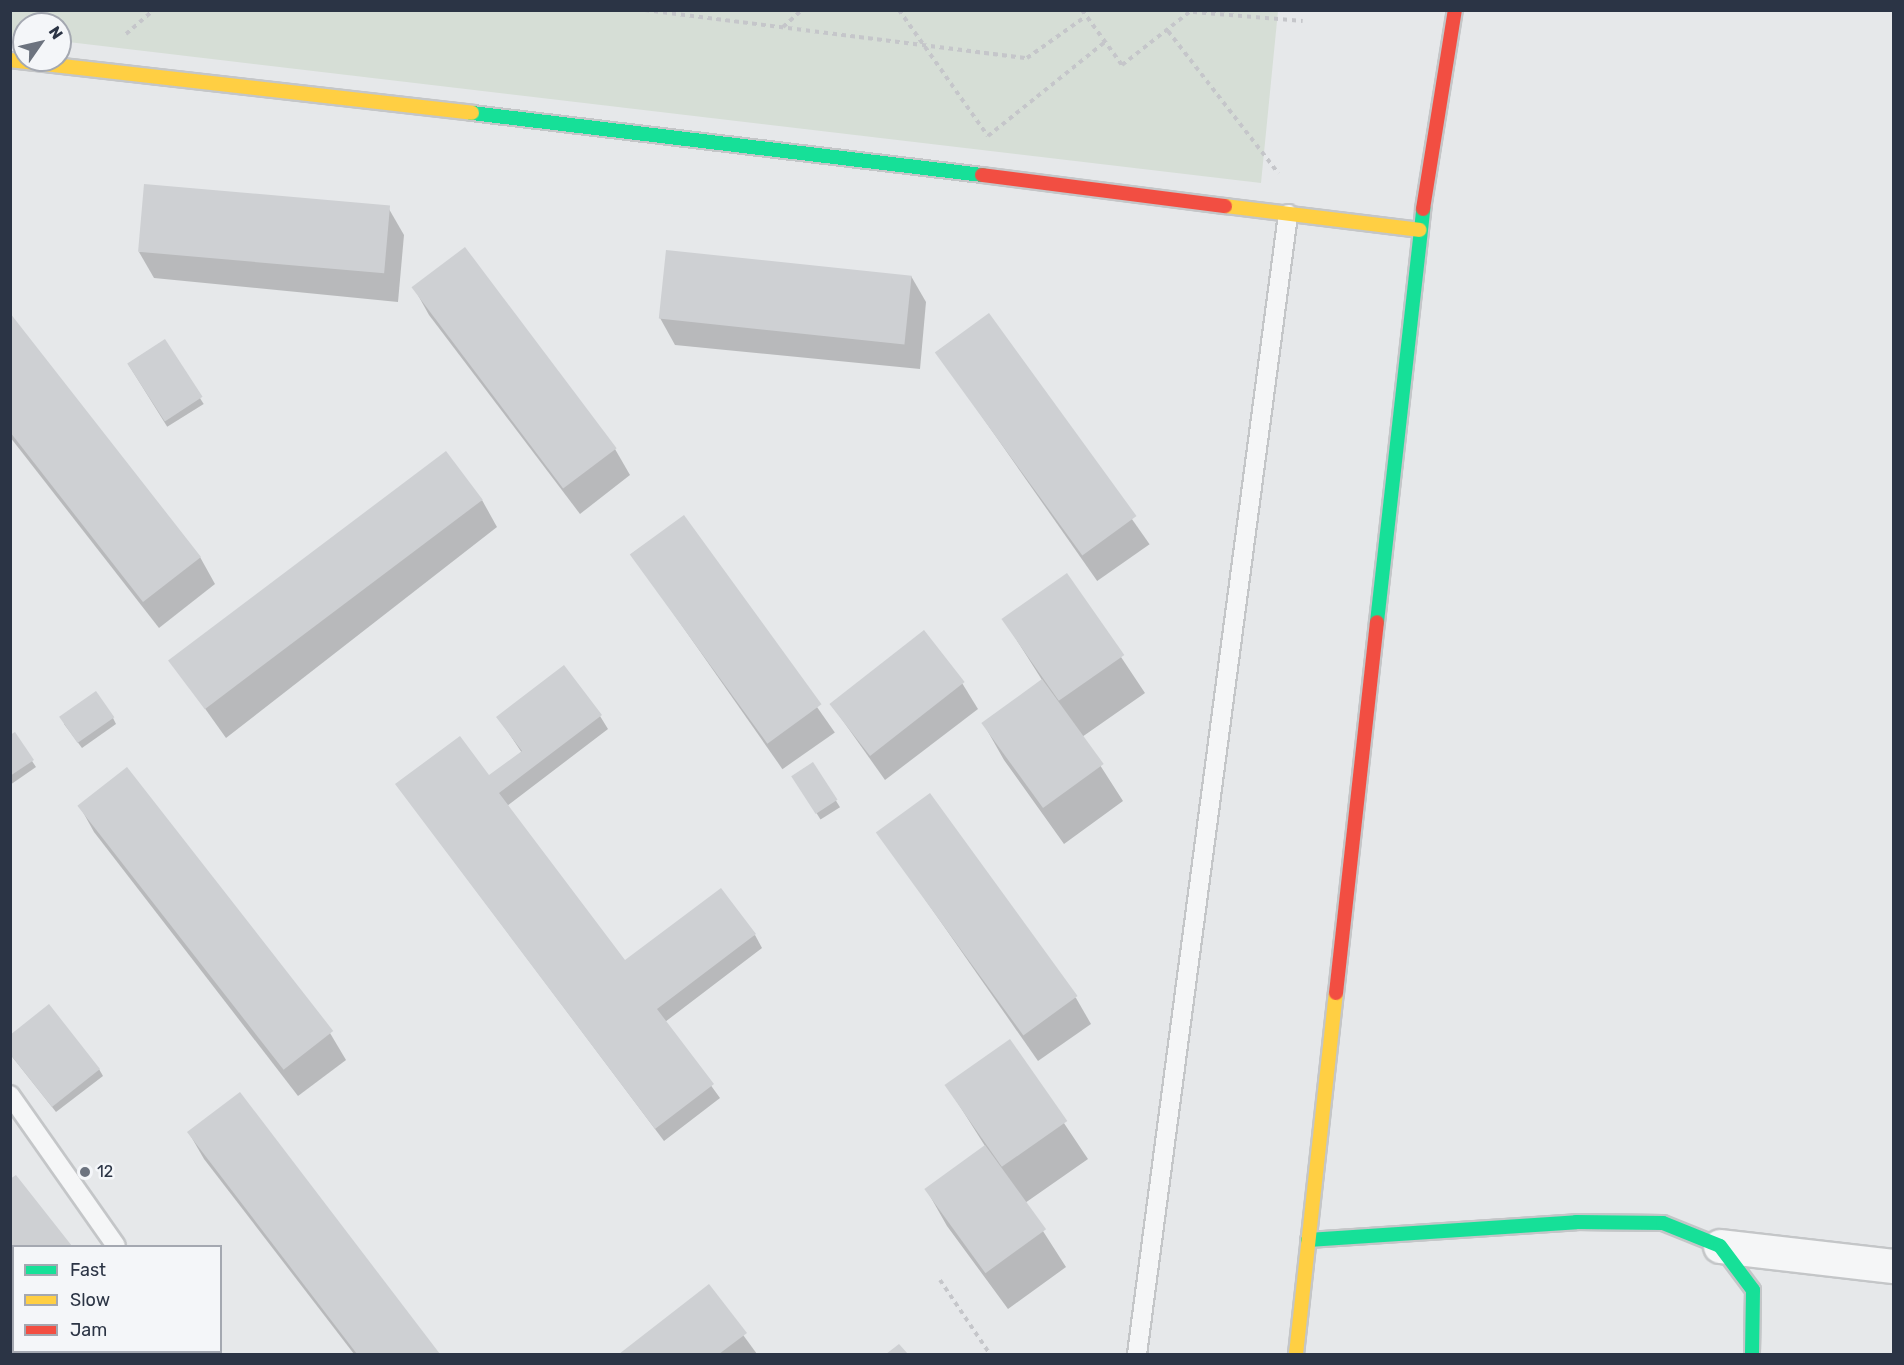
<!DOCTYPE html>
<html>
<head>
<meta charset="utf-8">
<style>
	body { margin:0 }
	#map { position:relative; width:1904px; height:1365px; overflow:hidden; background:#e6e8ea; font-family:Rubik,sans-serif }
	div>[style] { position:absolute }
	.green>* { inset:0; background:#d6ded6 }
	.shadow>* { inset:0; background:#0003; transform-origin:0 0 }
	.building>* { inset:0; background:#ced0d3; transform-origin:0 0 }
	.path>* { height:4px; margin-top:-2px; transform-origin:0; background:repeating-linear-gradient(90deg,#c5c6ca 0 4.5px,transparent 0 9px) }
	.roads { filter:drop-shadow(2px 0 #c4c6c8) drop-shadow(-2px 0 #c4c6c8) drop-shadow(0 2px #c4c6c8) drop-shadow(0 -2px #c4c6c8) }
	.lane>* { height:18px; margin:-9px; padding:0 9px; transform-origin:9px; border-radius:9px; background:#f5f6f7 }
	.street>* { height:33px; margin:-16.5px; padding:0 16.5px; transform-origin:16.5px; border-radius:16.5px; background:#f5f6f7 }
	.fast>* { height:14px; margin:-7px; padding:0 7px; transform-origin:7px; border-radius:7px; background:#16e098 }
	.slow>* { height:14px; margin:-7px; padding:0 7px; transform-origin:7px; border-radius:7px; background:#ffcf43 }
	.jam>* { height:14px; margin:-7px; padding:0 7px; transform-origin:7px; border-radius:7px; background:#f24e42 }
	.dots>* { width:16px; height:16px; translate:-50% -50%; box-sizing:border-box; border:3px solid #f4f6f9; border-radius:50% }
	span { translate:-50% -50%; white-space:nowrap; text-align:center; line-height:1.15; -webkit-text-stroke:5px #f4f6f9; paint-order:stroke }
	.poi-label { font-size:16px; color:#2b3445 }
	.left { translate:0 -50%; text-align:left }
	.frame { position:absolute; inset:0; border:12px solid #2b3445; pointer-events:none }
	.legend { position:absolute; left:12px; top:1245px; width:210px; height:108px; box-sizing:border-box; background:#f4f6f9; border:2px solid #a4a8b1; margin:0; padding:8px 10px; list-style:none; font-size:18px; color:#2b3445 }
	.legend li { display:flex; align-items:center; gap:12px; height:30px }
	.legend b { width:30px; border:2px solid #a4a8b1 }
	.north { position:absolute; left:12px; top:12px; width:60px; height:60px; box-sizing:border-box; background:#f4f6f9; border:2px solid #a4a8b1; border-radius:50%; rotate:56deg; font-size:16px; font-weight:700; line-height:24px; text-align:center; color:#2b3445 }
	.north::after { content:''; display:block; margin:auto; width:21px; height:27px; background:#6c737f; clip-path:polygon(50% 0,100% 100%,50% 72%,0 100%) }
</style>
</head>
<body>
<div id="map">
	<div class="green">
		<div style="clip-path:polygon(11px 10px,1278px 10px,1278px 11px,1261px 183px,60px 41px,60px 24px,24px 24px,24px 37px,11px 35px)"></div>
	</div>
	<div class="shadow">
		<div style="clip-path:polygon(389px 209px,404px 235px,398px 302px,154px 278px,139px 252px)"></div>
		<div style="clip-path:polygon(911px 276px,926px 302px,920px 369px,675px 345px,660px 318px)"></div>
		<div style="clip-path:polygon(414px 288px,615px 449px,630px 475px,580px 514px,429px 315px)"></div>
		<div style="clip-path:polygon(10px 315px,200px 557px,215px 584px,159px 628px,10px 437px)"></div>
		<div style="left:989px;top:315px;width:280px;height:64px;rotate:55deg"></div>
		<div style="left:165px;top:342px;width:73px;height:43px;rotate:58deg"></div>
		<div style="clip-path:polygon(482px 500px,497px 527px,226px 738px,174px 665px)"></div>
		<div style="left:684px;top:517px;width:263px;height:64px;rotate:55deg"></div>
		<div style="clip-path:polygon(1067px 576px,1145px 693px,1082px 737px,1123px 801px,1064px 844px,1004px 760px,983px 723px,1042px 680px,1004px 620px)"></div>
		<div style="clip-path:polygon(962px 683px,978px 709px,885px 780px,831px 704px)"></div>
		<div style="clip-path:polygon(600px 716px,608px 729px,507px 806px,625px 962px,755px 935px,762px 948px,665px 1022px,720px 1098px,664px 1141px,397px 785px,489px 778px,522px 753px,498px 717px)"></div>
		<div style="clip-path:polygon(113px 718px,116px 724px,82px 748px,64px 724px)"></div>
		<div style="clip-path:polygon(14px 734px,36px 767px,10px 785px,10px 736px)"></div>
		<div style="left:813px;top:764px;width:51px;height:23px;rotate:58deg"></div>
		<div style="clip-path:polygon(79px 805px,330px 1033px,346px 1060px,298px 1096px,94px 832px)"></div>
		<div style="clip-path:polygon(878px 832px,1076px 998px,1091px 1024px,1038px 1061px)"></div>
		<div style="clip-path:polygon(1009px 1041px,1088px 1159px,1025px 1203px,1066px 1267px,1008px 1309px,947px 1226px,926px 1189px,985px 1146px,947px 1086px)"></div>
		<div style="clip-path:polygon(10px 1054px,99px 1069px,103px 1076px,56px 1112px)"></div>
		<div style="clip-path:polygon(240px 1094px,438px 1354px,354px 1354px,204px 1159px,189px 1133px)"></div>
		<div style="clip-path:polygon(16px 1177px,70px 1246px,14px 1246px,14px 1352px,113px 1352px,110px 1354px,10px 1354px,10px 1181px)"></div>
		<div style="clip-path:polygon(708px 1287px,757px 1354px,621px 1354px)"></div>
	</div>
	<div class="building">
		<div style="left:144px;top:184px;width:247px;height:68px;rotate:5deg"></div>
		<div style="left:465px;top:247px;width:252px;height:67px;rotate:53deg"></div>
		<div style="left:666px;top:250px;width:247px;height:69px;rotate:6deg"></div>
		<div style="clip-path:polygon(10px 313px,201px 557px,143px 602px,10px 432px)"></div>
		<div style="left:989px;top:313px;width:251px;height:67px;rotate:54deg"></div>
		<div style="left:165px;top:339px;width:69px;height:45px;rotate:57deg"></div>
		<div style="left:446px;top:451px;width:61px;height:348px;rotate:53deg"></div>
		<div style="left:684px;top:515px;width:234px;height:67px;rotate:54deg"></div>
		<div style="left:1067px;top:573px;width:100px;height:80px;rotate:55deg"></div>
		<div style="left:924px;top:630px;width:66px;height:120px;rotate:52deg"></div>
		<div style="clip-path:polygon(564px 665px,602px 715px,499px 793px,625px 960px,721px 888px,756px 934px,657px 1009px,714px 1084px,655px 1129px,395px 784px,460px 736px,489px 775px,522px 751px,496px 717px)"></div>
		<div style="left:1042px;top:679px;width:105px;height:75px;rotate:54deg"></div>
		<div style="left:96px;top:691px;width:32px;height:45px;rotate:55deg"></div>
		<div style="clip-path:polygon(15px 732px,34px 760px,10px 776px,10px 735px)"></div>
		<div style="left:813px;top:762px;width:45px;height:26px;rotate:57deg"></div>
		<div style="left:127px;top:767px;width:335px;height:63px;rotate:52deg"></div>
		<div style="left:930px;top:793px;width:251px;height:67px;rotate:54deg"></div>
		<div style="clip-path:polygon(49px 1004px,100px 1069px,52px 1107px,10px 1054px,10px 1035px)"></div>
		<div style="left:1010px;top:1039px;width:100px;height:80px;rotate:55deg"></div>
		<div style="clip-path:polygon(240px 1092px,440px 1354px,357px 1354px,187px 1132px)"></div>
		<div style="left:985px;top:1145px;width:104px;height:75px;rotate:54deg"></div>
		<div style="clip-path:polygon(16px 1175px,72px 1246px,14px 1246px,14px 1352px,89px 1352px,85px 1354px,10px 1354px,10px 1179px)"></div>
		<div style="clip-path:polygon(709px 1284px,747px 1333px,719px 1354px,619px 1354px)"></div>
		<div style="clip-path:polygon(899px 1344px,908px 1354px,886px 1354px)"></div>
	</div>
	<div class="path">
		<div style="left:645px;top:10px;width:385px;rotate:7.2deg"></div>
		<div style="left:1027px;top:58px;width:72px;rotate:-35.4deg"></div>
		<div style="left:899px;top:10px;width:154px;rotate:54.8deg"></div>
		<div style="left:988px;top:136px;width:150px;rotate:-38.8deg"></div>
		<div style="left:1082px;top:10px;width:68px;rotate:54deg"></div>
		<div style="left:1122px;top:65px;width:89px;rotate:-38.2deg"></div>
		<div style="left:1193px;top:12px;width:110px;rotate:4.7deg"></div>
		<div style="left:783px;top:27px;width:25px;rotate:-42deg"></div>
		<div style="left:1168px;top:31px;width:180px;rotate:52.2deg"></div>
		<div style="left:126px;top:34px;width:37px;rotate:-41deg"></div>
		<div style="left:940px;top:1280px;width:89px;rotate:56deg"></div>
	</div>
	<div class="roads">
		<div class="lane">
			<div style="left:10px;top:1095px;width:184px;rotate:54.9deg"></div>
			<div style="left:190px;top:1352px;width:3px;rotate:45deg"></div>
			<div style="left:1137px;top:1354px;width:1150px;rotate:-82.45deg"></div>
		</div>
		<div class="street">
			<div style="left:1720px;top:1246px;width:175px;rotate:6.6deg"></div>
		</div>
		<div class="fast">
			<div style="left:472px;top:113px;width:514px;rotate:6.93deg"></div>
			<div style="left:1377px;top:622px;width:416px;rotate:-83.6deg"></div>
			<div style="left:1308px;top:1240px;width:269px;rotate:-3.8deg"></div>
			<div style="left:1576px;top:1222px;width:87px;rotate:0.7deg"></div>
			<div style="left:1663px;top:1223px;width:61px;rotate:22deg"></div>
			<div style="left:1720px;top:1246px;width:55px;rotate:53.1deg"></div>
			<div style="left:1753px;top:1290px;width:64px;rotate:90.9deg"></div>
		</div>
		<div class="slow">
			<div style="left:10px;top:60px;width:465px;rotate:6.5deg"></div>
			<div style="left:1225px;top:206px;width:196px;rotate:7deg"></div>
			<div style="left:1296px;top:1354px;width:363px;rotate:-83.7deg"></div>
		</div>
		<div class="jam">
			<div style="left:982px;top:175px;width:245px;rotate:7.3deg"></div>
			<div style="left:1423px;top:209px;width:202px;rotate:-80.9deg"></div>
			<div style="left:1336px;top:993px;width:373px;rotate:-83.7deg"></div>
		</div>
	</div>
	<div class="dots">
		<div style="left:85px;top:1172px;background:#6c737f"></div>
	</div>
	<div class="poi-label">
		<span class="left" style="left:97px;top:1172px">12</span>
	</div>
	<div class="frame"></div>
	<ul class="legend">
	<li><b style="height:8px;background:#16e098"></b>Fast</li>
	<li><b style="height:8px;background:#ffcf43"></b>Slow</li>
	<li><b style="height:8px;background:#f24e42"></b>Jam</li>
	</ul>
	<div class="north">N</div>
</div>
</body>
</html>
